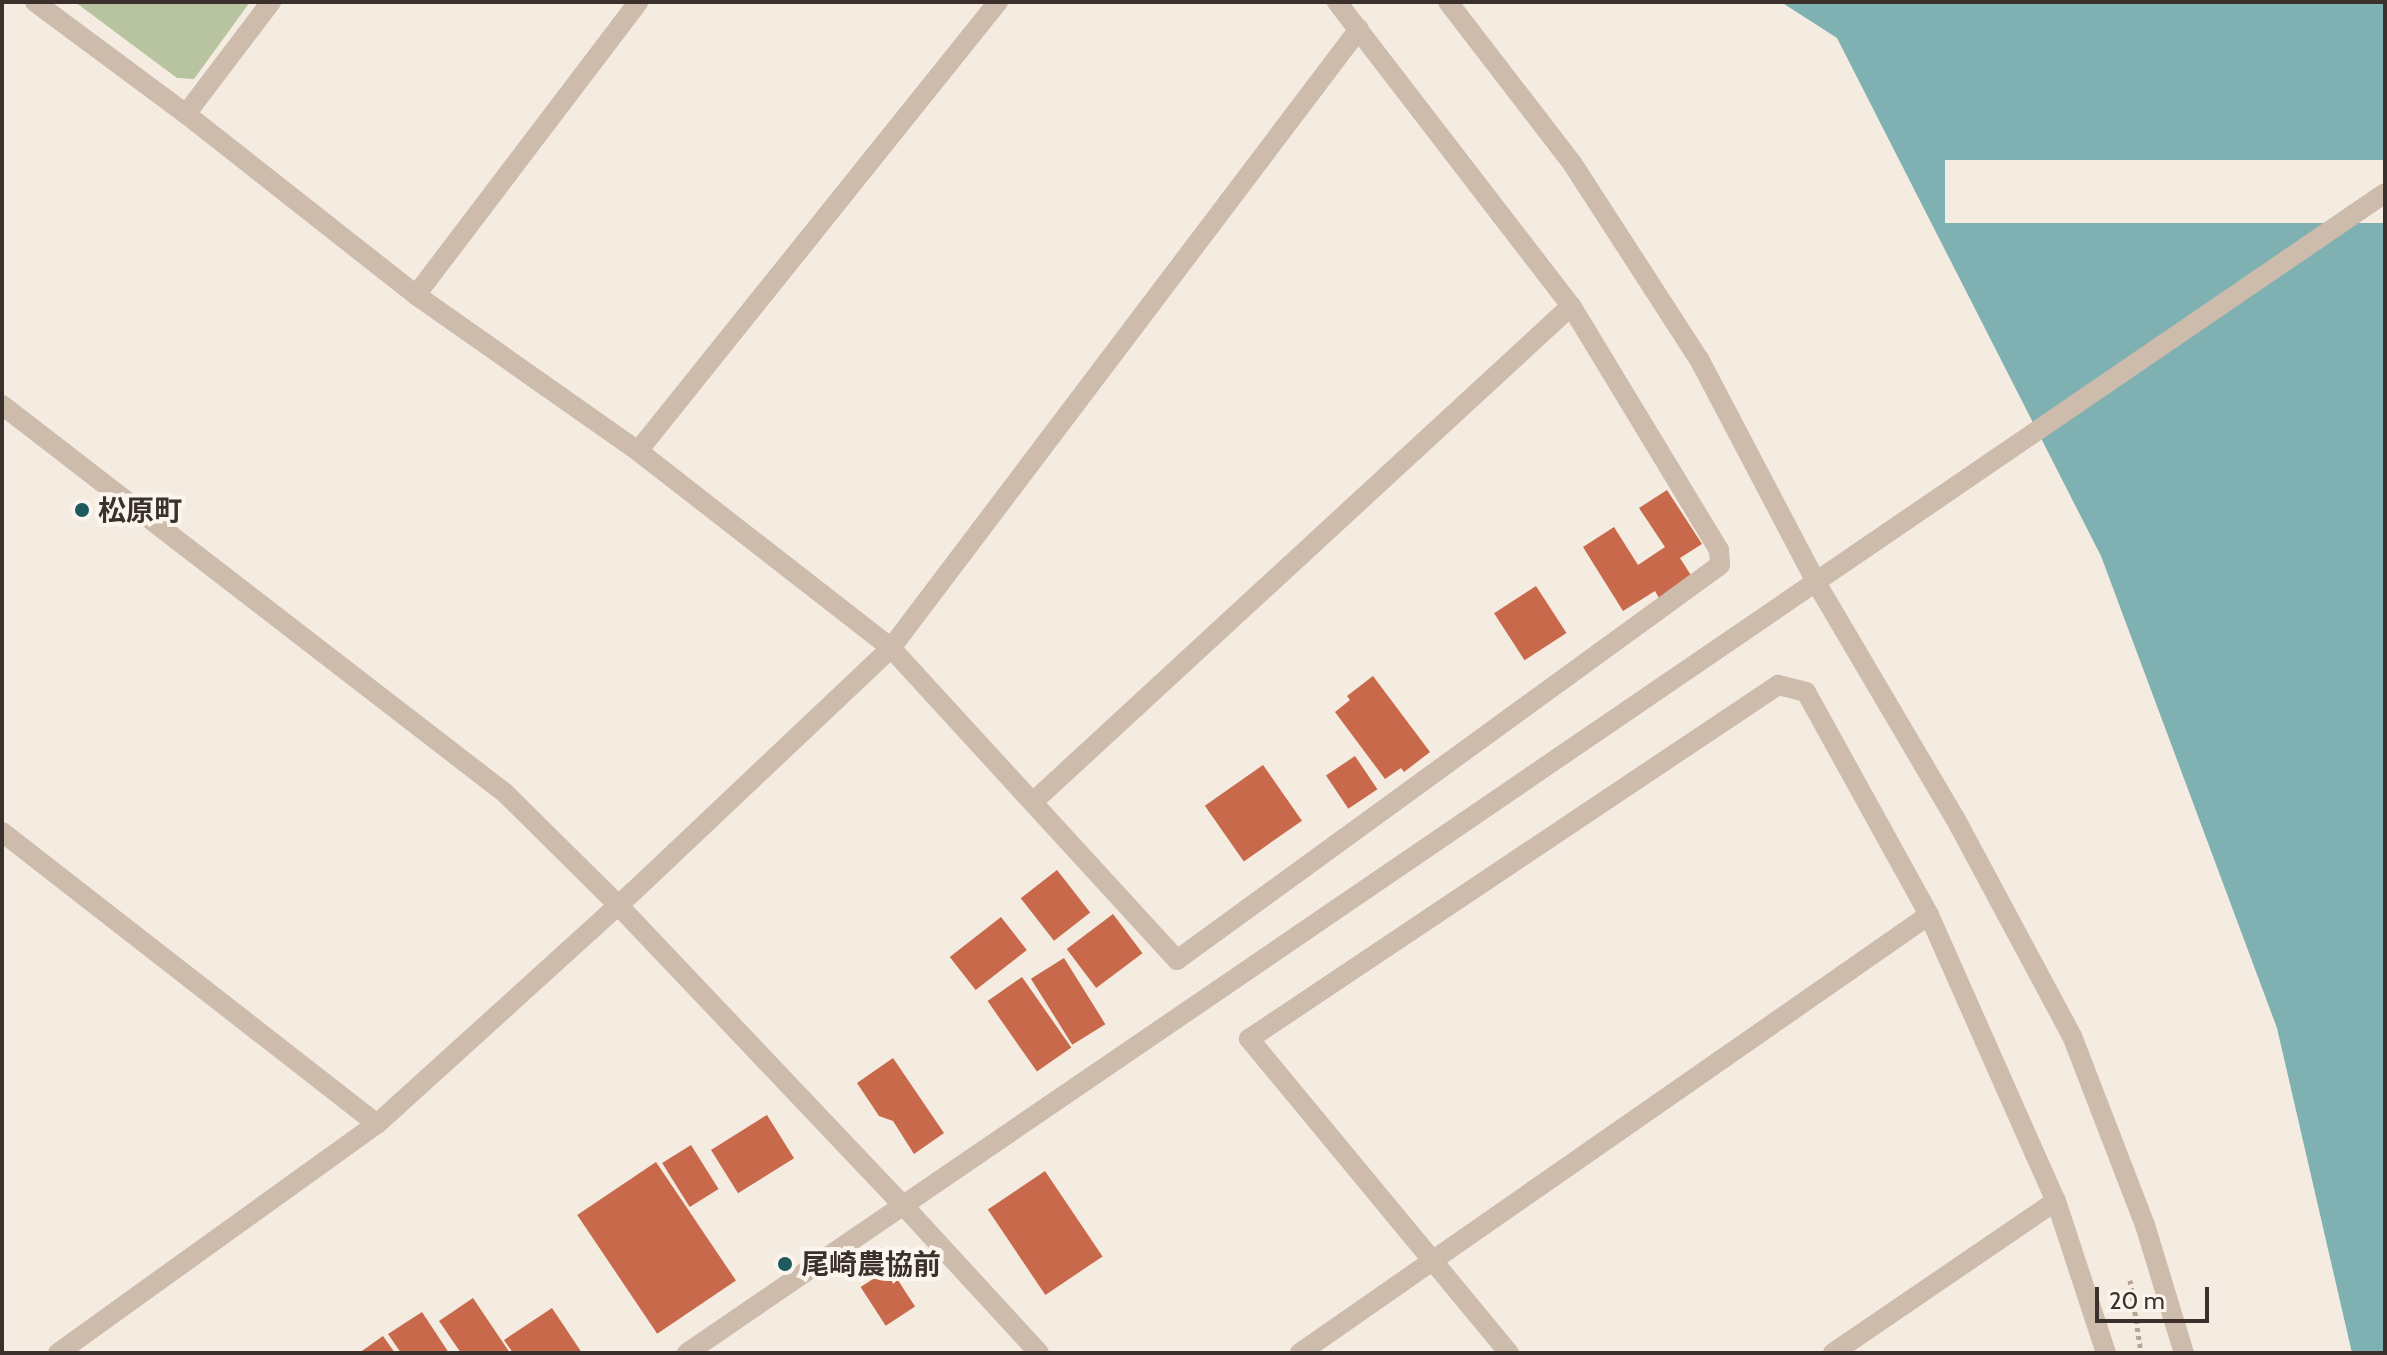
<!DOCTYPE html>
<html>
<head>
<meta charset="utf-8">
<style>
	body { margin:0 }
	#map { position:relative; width:2387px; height:1355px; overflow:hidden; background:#f4ebe1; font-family:Cabin,"Noto Sans JP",sans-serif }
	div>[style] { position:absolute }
	.green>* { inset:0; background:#b8c4a0 }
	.water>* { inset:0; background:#7fb0b2 }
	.pier>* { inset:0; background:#f4ebe1; transform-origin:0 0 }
	.building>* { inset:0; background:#c8694b; transform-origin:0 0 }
	.path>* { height:5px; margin-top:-2.5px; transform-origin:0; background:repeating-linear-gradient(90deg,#b9a596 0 4px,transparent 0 8px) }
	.minor>* { height:20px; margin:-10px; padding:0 10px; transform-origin:10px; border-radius:10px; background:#cdbbac }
	.tertiary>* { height:20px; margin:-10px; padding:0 10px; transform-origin:10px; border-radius:10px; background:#cdbbac }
	.dots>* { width:22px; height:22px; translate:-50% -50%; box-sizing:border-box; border:4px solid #fbf5ee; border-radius:50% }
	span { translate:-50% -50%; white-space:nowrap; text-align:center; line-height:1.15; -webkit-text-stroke:8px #fbf5ee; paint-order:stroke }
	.poi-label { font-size:28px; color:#3b302b; font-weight:700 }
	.left { translate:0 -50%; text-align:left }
	.frame { position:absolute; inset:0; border:4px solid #3b302b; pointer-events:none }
	.scale { position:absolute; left:2095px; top:1287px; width:114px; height:36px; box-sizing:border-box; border:4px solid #3b302b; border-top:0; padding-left:10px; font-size:24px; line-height:28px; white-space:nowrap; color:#3b302b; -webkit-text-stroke:6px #fbf5ee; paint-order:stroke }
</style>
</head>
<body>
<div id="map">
	<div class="green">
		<div style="clip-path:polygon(75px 2px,250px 2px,194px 79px,177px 78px)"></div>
	</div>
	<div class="water">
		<div style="clip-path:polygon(1781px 2px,2385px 2px,2385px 1353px,2352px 1353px,2277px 1028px,2101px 556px,1837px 38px)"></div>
	</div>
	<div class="pier">
		<div style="left:2385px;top:160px;width:63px;height:440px;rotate:90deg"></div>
	</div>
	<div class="building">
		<div style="clip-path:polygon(1667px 490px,1702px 544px,1680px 558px,1692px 577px,1659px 598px,1655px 591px,1623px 611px,1583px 547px,1614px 527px,1638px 565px,1665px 547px,1639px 508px)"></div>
		<div style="left:1536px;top:586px;width:56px;height:50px;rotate:57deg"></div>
		<div style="clip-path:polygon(1373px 676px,1430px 752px,1404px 772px,1401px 768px,1385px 779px,1335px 712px,1350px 700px,1347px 696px)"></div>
		<div style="left:1355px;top:756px;width:40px;height:35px;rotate:56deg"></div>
		<div style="left:1263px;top:765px;width:68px;height:71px;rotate:55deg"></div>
		<div style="left:1057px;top:870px;width:54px;height:46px;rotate:52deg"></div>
		<div style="left:1113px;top:914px;width:49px;height:58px;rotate:53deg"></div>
		<div style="left:1001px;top:917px;width:42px;height:65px;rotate:52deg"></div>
		<div style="left:1064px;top:958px;width:78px;height:39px;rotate:58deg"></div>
		<div style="left:1022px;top:977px;width:86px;height:42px;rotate:55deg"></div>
		<div style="clip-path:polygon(893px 1058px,944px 1133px,914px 1154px,893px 1121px,879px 1116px,857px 1083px)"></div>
		<div style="left:767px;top:1115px;width:51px;height:66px;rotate:58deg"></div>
		<div style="left:691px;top:1145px;width:52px;height:34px;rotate:58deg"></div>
		<div style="left:656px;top:1162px;width:143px;height:95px;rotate:56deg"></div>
		<div style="left:1045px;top:1171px;width:103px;height:69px;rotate:56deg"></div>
		<div style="left:890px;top:1268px;width:46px;height:35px;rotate:57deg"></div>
		<div style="clip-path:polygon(473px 1298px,510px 1353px,461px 1353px,439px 1321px)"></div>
		<div style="clip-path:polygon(552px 1308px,582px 1353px,513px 1353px,504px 1340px)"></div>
		<div style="clip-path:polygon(422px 1312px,449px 1353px,401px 1353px,388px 1334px)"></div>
		<div style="clip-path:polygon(383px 1336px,395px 1353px,359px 1353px)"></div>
	</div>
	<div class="path">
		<div style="left:2130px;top:1280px;width:74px;rotate:81.4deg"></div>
	</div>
	<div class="minor">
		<div style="left:35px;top:2px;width:188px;rotate:36.6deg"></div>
		<div style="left:186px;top:114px;width:293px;rotate:38.2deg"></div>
		<div style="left:416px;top:295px;width:271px;rotate:35.1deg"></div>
		<div style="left:638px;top:451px;width:321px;rotate:37.9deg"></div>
		<div style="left:891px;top:648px;width:423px;rotate:47.5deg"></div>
		<div style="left:1177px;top:960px;width:671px;rotate:-36.03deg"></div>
		<div style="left:1720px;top:565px;width:15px;rotate:-94deg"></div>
		<div style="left:1719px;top:550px;width:285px;rotate:-121.2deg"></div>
		<div style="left:1571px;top:306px;width:384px;rotate:-127.6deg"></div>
		<div style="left:1448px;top:2px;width:203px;rotate:52.4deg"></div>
		<div style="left:1572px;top:163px;width:234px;rotate:57.1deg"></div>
		<div style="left:1699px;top:359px;width:254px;rotate:62.3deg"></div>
		<div style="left:1817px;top:584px;width:272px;rotate:59.5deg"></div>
		<div style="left:1955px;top:818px;width:247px;rotate:61.8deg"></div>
		<div style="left:2072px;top:1036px;width:203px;rotate:68.9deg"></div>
		<div style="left:2145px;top:1225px;width:134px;rotate:73.1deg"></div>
		<div style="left:186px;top:114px;width:141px;rotate:-52.8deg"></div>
		<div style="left:416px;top:295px;width:368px;rotate:-52.8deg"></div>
		<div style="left:638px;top:451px;width:576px;rotate:-51.28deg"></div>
		<div style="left:1033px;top:802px;width:732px;rotate:-42.67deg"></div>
		<div style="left:2px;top:832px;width:475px;rotate:37.9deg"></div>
		<div style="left:903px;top:1205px;width:201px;rotate:47.4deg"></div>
		<div style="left:58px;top:1353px;width:393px;rotate:-35.7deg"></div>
		<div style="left:377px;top:1124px;width:347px;rotate:-42.2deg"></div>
		<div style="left:634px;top:891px;width:354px;rotate:-43.4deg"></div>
		<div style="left:891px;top:648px;width:776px;rotate:-52.91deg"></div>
		<div style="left:1300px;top:1353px;width:766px;rotate:-34.85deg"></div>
		<div style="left:1509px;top:1353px;width:408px;rotate:-129.6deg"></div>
		<div style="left:1249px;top:1039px;width:637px;rotate:-33.79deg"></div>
		<div style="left:1778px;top:685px;width:29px;rotate:14deg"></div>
		<div style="left:1806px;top:692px;width:255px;rotate:61.1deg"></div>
		<div style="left:1929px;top:915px;width:313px;rotate:66.1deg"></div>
		<div style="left:2056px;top:1201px;width:160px;rotate:71.8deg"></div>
		<div style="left:1833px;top:1353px;width:270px;rotate:-34.3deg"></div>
	</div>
	<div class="tertiary">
		<div style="left:2px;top:405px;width:635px;rotate:37.65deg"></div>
		<div style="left:505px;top:793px;width:159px;rotate:44.7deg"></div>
		<div style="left:618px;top:905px;width:414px;rotate:46.5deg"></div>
		<div style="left:687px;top:1353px;width:2056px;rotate:-34.34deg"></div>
	</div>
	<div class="dots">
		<div style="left:82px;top:510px;background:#1f5a5e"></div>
		<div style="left:785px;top:1264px;background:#1f5a5e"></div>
	</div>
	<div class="poi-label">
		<span class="left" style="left:98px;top:510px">松原町</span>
		<span class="left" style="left:801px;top:1264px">尾崎農協前</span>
	</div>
	<div class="frame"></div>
	<div class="scale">20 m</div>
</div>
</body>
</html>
